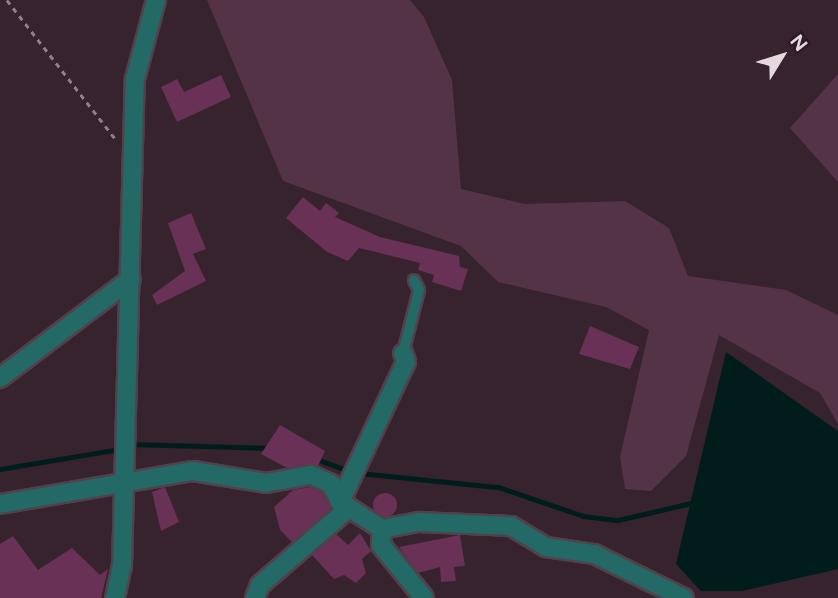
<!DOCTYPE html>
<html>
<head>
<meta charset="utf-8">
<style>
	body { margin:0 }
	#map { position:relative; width:838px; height:598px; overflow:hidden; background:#36232e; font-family:Figtree,sans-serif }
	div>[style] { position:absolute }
	.green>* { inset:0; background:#543347 }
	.water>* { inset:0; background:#001d1c }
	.stream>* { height:5px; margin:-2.5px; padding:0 2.5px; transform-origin:2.5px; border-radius:2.5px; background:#001d1c }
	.building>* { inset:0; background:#693155 }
	.round { border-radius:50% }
	.path>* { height:2.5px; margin-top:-1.25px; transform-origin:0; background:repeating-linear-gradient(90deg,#908089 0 5px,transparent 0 10px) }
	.roads { filter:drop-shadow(2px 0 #52404a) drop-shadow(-2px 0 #52404a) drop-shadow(0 2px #52404a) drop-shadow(0 -2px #52404a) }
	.lane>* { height:10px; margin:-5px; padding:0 5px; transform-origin:5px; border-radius:5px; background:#236966 }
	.street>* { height:18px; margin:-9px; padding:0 9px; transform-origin:9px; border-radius:9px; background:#236966 }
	span { translate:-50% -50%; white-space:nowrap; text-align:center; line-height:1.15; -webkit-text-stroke:5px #2b1924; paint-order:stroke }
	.north { position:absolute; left:747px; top:21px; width:70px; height:70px; -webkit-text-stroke:5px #2b1924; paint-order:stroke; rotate:52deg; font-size:19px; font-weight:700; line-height:28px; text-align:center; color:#e5d8df }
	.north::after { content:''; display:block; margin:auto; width:24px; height:32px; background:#e5d8df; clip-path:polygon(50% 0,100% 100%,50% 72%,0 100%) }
</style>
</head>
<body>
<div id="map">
	<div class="green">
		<div style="clip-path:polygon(207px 0,410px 0,424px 17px,452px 80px,461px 189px,525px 204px,625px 201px,669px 228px,688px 276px,786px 290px,838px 315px,838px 424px,820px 393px,719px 335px,686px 456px,651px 491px,625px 489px,620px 457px,649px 330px,606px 307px,498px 282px,461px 246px,283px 181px)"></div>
		<div style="clip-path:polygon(838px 74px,838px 182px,790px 128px)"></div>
	</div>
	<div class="water">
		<div style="clip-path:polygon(726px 352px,838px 431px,838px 569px,742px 591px,701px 591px,676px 564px)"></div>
	</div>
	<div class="stream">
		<div style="left:129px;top:444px;width:144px;rotate:1.6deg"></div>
		<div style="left:316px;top:459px;width:35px;rotate:20deg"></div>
		<div style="left:0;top:469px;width:122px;rotate:-9.5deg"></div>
		<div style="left:359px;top:473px;width:140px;rotate:5.8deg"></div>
		<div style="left:498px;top:487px;width:90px;rotate:18.8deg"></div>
		<div style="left:583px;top:516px;width:35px;rotate:7deg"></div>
		<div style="left:618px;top:520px;width:75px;rotate:-13.1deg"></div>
	</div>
	<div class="building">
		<div style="clip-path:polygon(221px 75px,231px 97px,177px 122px,161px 87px,177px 79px,184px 92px)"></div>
		<div style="clip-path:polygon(303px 197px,320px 211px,326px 203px,339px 213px,335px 217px,380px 237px,459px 256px,460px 267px,468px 269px,461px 291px,432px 282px,434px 275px,418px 270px,420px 263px,359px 248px,348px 261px,327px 252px,286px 218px)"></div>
		<div style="clip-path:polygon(191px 213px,206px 249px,193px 254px,206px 281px,157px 305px,152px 295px,185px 271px,168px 223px)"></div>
		<div style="clip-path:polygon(590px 326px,639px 347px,630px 369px,579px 354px)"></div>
		<div style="clip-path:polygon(280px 425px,325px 451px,318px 466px,287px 468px,261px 454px)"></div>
		<div style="clip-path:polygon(165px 487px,179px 522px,161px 531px,152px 492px)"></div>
		<div style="clip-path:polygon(310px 487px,323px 493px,331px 509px,292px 542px,280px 530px,274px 507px,293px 490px)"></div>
		<div class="round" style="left:373px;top:493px;width:24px;height:24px"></div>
		<div style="clip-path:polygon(360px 533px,371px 551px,362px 559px,366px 573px,356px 583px,344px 575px,334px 579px,312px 555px,336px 534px,348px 545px)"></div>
		<div style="clip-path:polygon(460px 535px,465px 566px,454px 567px,456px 581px,441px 582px,440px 567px,418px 573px,399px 547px)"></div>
		<div style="clip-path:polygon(13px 536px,38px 570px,72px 548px,100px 575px,108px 569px,101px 598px,0 598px,0 544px)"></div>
	</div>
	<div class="path">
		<div style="left:7px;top:0;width:175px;rotate:52deg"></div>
	</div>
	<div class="roads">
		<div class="lane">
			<div style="left:403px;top:353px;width:65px;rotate:-75.7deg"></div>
			<div style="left:419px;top:290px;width:11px;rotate:-117deg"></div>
		</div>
		<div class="street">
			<div style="left:0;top:378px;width:164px;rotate:-37.1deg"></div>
			<div style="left:340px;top:502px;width:155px;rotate:-64.8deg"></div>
			<div style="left:406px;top:362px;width:9px;rotate:-108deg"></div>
			<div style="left:0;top:504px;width:196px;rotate:-9.7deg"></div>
			<div style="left:193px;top:471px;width:74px;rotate:9.3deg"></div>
			<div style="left:266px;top:483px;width:46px;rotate:-10.1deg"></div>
			<div style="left:311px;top:475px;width:22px;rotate:24deg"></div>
			<div style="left:331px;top:484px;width:20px;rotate:63deg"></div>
			<div style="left:340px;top:502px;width:50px;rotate:32.7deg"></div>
			<div style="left:382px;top:529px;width:38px;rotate:-11deg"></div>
			<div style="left:419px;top:522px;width:92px;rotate:2.5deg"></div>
			<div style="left:511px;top:526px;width:41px;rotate:31deg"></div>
			<div style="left:546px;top:547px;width:49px;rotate:8.3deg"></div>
			<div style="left:594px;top:554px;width:100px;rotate:26.1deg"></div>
			<div style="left:382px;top:529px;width:16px;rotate:94deg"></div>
			<div style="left:381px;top:545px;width:68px;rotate:50.9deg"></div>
			<div style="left:115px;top:598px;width:33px;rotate:-78deg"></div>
			<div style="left:122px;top:566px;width:487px;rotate:-88.5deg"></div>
			<div style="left:135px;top:79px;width:82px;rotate:-75.1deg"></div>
			<div style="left:255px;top:598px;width:14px;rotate:-69deg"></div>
			<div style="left:260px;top:585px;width:118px;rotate:-40.9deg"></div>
		</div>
	</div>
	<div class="north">N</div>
</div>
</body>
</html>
